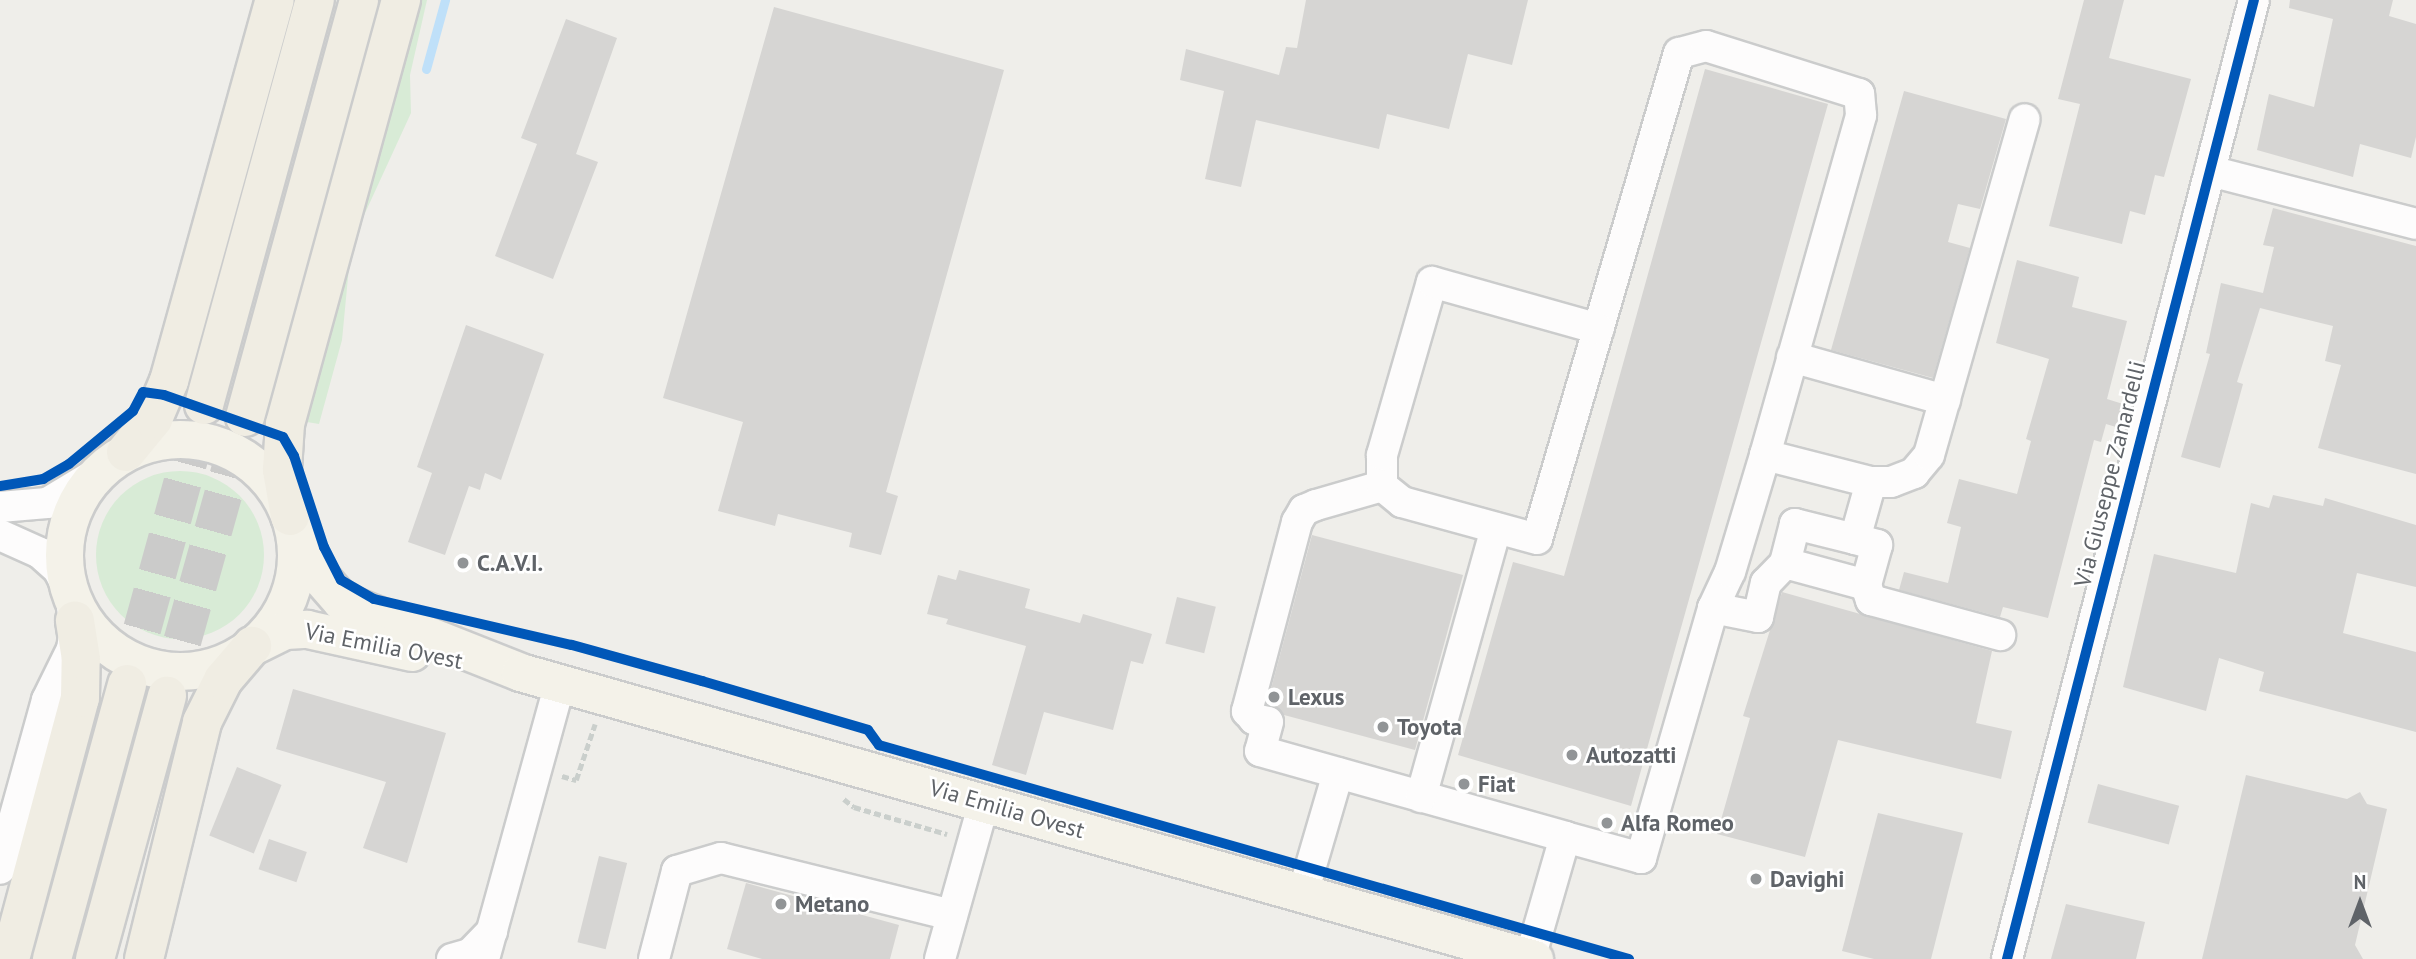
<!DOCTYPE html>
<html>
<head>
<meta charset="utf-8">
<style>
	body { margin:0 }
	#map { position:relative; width:2416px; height:959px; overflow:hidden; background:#efeeea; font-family:"PT Sans",sans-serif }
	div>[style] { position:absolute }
	.green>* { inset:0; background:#d8ebd6 }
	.round { border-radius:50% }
	.stream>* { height:9px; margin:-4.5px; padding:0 4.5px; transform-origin:4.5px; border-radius:4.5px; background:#bfe0f9 }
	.building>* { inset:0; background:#d6d5d3; transform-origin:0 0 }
	.highway-tunnel>* { height:38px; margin-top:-19px; transform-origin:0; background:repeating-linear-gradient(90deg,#cbcbca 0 38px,transparent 0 57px) }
	.path>* { height:4.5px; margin-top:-2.25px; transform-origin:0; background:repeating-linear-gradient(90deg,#cacfcc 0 7px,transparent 0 10.5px) }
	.roads { filter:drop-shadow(2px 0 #cbcccc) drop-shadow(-2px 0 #cbcccc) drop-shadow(0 2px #cbcccc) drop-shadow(0 -2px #cbcccc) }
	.minor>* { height:30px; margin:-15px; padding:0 15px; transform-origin:15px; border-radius:15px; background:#fdfcfc }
	.major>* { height:37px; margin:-18.5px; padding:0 18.5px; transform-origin:18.5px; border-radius:18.5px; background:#f4f2e9 }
	.major>.ring { margin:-18.5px; padding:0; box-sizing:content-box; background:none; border:37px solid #f4f2e9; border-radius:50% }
	.highway>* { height:38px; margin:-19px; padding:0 19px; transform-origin:19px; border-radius:19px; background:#f0ede3 }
	.cycleway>* { height:10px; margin:-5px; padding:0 5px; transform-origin:5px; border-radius:5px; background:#0057b8 }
	.dots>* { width:19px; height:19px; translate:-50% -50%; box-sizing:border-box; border:4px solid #fff; border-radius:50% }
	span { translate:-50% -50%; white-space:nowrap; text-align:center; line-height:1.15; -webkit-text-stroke:5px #fff; paint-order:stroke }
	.street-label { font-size:23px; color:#5f6368 }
	.poi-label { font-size:23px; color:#5f6368; font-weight:700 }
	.left { translate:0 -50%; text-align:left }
	.north { position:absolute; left:2325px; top:868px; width:70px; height:70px; -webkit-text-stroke:5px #fff; paint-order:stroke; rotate:0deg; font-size:19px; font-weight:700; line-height:28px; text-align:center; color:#5f6368 }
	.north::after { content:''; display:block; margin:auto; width:24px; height:32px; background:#5f6368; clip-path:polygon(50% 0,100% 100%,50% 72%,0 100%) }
</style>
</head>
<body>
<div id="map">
	<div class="green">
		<div style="clip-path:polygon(413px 0,427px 0,410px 75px,411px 113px,360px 224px,349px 267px,342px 340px,319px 424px,307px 422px)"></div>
		<div class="round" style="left:96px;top:471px;width:168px;height:168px"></div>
	</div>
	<div class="stream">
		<div style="left:426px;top:69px;width:72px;rotate:-74.6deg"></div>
	</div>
	<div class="building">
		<div style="clip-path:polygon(1306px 0,1528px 0,1512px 65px,1468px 54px,1449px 129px,1387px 114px,1379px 149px,1256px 120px,1241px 187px,1205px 179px,1224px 91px,1180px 80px,1186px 49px,1279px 75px,1286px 47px,1297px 48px)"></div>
		<div style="clip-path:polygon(2084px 0,2124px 0,2109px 58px,2191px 79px,2164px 177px,2155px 175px,2145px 215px,2130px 211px,2122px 244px,2049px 226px,2080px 104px,2058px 99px)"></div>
		<div style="clip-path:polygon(2290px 0,2393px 0,2389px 16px,2416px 24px,2416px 137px,2411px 158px,2360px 144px,2353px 177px,2257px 150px,2269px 94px,2314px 107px,2333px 19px,2289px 8px)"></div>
		<div style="clip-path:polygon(774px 7px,1004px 70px,886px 492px,898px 496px,881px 555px,849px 547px,852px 533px,778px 514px,775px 526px,718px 511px,743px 422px,663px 398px)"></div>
		<div style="clip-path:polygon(566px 19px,617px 38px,576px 154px,598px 162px,553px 279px,495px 256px,537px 144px,521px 138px)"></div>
		<div style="clip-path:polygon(1705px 69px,1828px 104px,1631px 806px,1458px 755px,1513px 562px,1564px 576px)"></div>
		<div style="clip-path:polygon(1904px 91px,2006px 119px,1980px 209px,1958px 204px,1948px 242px,1970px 248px,1933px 378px,1831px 350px)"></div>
		<div style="clip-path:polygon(2273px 208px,2416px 246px,2416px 474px,2318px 448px,2341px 365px,2325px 361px,2333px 326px,2260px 308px,2237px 382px,2243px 384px,2220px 468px,2181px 457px,2210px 354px,2206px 353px,2221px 283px,2263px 293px,2274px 247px,2263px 245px)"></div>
		<div style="clip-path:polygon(2017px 260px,2079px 277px,2072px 307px,2127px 321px,2107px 399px,2123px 404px,2116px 427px,2106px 424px,2101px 442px,2094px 440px,2048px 618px,2003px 607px,2000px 617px,1899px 590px,1904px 572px,1948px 583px,1961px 527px,1947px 523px,1959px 479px,2017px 494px,2031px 441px,2026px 439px,2049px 359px,1996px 343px)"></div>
		<div style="clip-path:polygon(466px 325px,544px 354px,501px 480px,485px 473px,480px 490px,469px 486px,445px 555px,408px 542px,432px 473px,417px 467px)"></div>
		<div style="clip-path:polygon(2273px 495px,2323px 506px,2325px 498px,2416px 525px,2416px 587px,2357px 573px,2343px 633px,2416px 652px,2416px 732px,2259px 691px,2264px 672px,2219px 658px,2206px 711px,2123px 687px,2154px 554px,2236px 573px,2251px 503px,2269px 508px)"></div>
		<div style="clip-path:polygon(1312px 535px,1463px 575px,1415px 750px,1284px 715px,1267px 704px)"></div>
		<div style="clip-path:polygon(959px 570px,1030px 589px,1025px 608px,1080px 623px,1083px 614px,1152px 634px,1143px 664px,1131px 661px,1113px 730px,1044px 712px,1026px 775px,992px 765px,1026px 646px,946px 624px,948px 619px,927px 614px,938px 575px,956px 580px)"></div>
		<div style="clip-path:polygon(1782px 592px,1992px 651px,1976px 723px,2012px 731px,2001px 779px,1838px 740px,1805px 857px,1717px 834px,1750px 718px,1743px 716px)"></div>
		<div style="left:1177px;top:597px;width:40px;height:48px;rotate:14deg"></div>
		<div style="clip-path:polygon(293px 689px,446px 733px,407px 863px,363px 848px,386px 782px,276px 749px)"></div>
		<div style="left:237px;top:767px;width:48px;height:74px;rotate:22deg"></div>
		<div style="clip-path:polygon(2246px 775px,2347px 799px,2360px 792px,2367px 804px,2387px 809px,2355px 945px,2363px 959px,2202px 959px)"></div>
		<div style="left:2098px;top:784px;width:84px;height:40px;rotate:15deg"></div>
		<div style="clip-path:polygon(1878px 813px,1963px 833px,1931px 959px,1874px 959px,1842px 951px)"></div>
		<div style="left:269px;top:839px;width:40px;height:32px;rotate:19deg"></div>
		<div style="left:599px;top:856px;width:29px;height:89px;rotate:14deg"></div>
		<div style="clip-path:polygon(746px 883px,899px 925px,890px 959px,762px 959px,727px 949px)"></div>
		<div style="clip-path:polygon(2066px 904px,2145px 922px,2136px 959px,2051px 959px)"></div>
	</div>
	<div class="highway-tunnel">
		<div style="left:127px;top:684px;width:289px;rotate:-74.6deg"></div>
		<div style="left:167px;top:696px;width:290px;rotate:-74.4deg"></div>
	</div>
	<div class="path">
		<div style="left:562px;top:776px;width:15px;rotate:16deg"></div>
		<div style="left:576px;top:780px;width:59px;rotate:-71.3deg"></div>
		<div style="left:844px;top:799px;width:13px;rotate:39deg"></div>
		<div style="left:854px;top:807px;width:97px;rotate:16.2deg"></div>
	</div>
	<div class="roads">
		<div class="minor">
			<div style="left:2210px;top:171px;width:213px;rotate:14.4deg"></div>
			<div style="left:1792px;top:357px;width:159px;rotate:15.7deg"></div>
			<div style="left:1765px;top:455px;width:109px;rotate:14.3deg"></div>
			<div style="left:1871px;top:482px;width:20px"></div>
			<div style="left:1891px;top:482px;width:25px;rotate:-21deg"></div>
			<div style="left:1914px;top:473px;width:23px;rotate:-50deg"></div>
			<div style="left:1929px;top:455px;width:349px;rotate:-74.1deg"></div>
			<div style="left:1871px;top:482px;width:59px;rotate:105.7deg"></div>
			<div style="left:1855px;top:539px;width:62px;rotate:-166deg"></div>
			<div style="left:1795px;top:524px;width:40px;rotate:104.4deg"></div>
			<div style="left:1785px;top:563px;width:84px;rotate:15.2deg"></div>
			<div style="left:1866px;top:585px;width:16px;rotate:72deg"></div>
			<div style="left:1871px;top:600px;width:134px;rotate:15.2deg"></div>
			<div style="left:1382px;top:486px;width:69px;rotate:163.9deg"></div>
			<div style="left:1316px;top:505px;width:13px;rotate:157deg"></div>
			<div style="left:1304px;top:510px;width:14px;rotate:120deg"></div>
			<div style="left:1297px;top:522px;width:196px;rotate:104.8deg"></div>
			<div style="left:1247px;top:711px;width:11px;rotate:49deg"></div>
			<div style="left:1254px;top:719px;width:14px;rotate:12deg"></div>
			<div style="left:1268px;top:722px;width:30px;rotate:105deg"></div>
			<div style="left:1260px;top:751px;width:317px;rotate:15.7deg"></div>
			<div style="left:1565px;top:837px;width:126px;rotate:106.1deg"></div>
			<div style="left:0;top:507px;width:47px;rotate:-4.9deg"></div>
			<div style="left:47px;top:503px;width:58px;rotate:-31deg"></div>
			<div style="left:0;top:535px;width:44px;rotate:24.2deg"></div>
			<div style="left:40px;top:553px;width:24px;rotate:42deg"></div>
			<div style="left:58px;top:569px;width:27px;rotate:63deg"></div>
			<div style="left:70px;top:593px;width:35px;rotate:82deg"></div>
			<div style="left:75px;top:628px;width:21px;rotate:98deg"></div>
			<div style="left:72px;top:649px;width:57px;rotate:116.1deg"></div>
			<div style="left:47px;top:700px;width:175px;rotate:105.5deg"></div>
			<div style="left:1855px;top:539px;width:23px;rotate:15deg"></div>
			<div style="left:1877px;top:545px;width:41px;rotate:105.4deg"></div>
			<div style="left:1713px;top:608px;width:46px;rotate:11.3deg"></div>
			<div style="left:1758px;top:617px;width:35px;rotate:-77deg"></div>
			<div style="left:1766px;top:583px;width:28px;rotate:-46deg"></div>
			<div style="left:1421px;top:797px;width:279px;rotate:-74.4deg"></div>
			<div style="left:1565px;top:837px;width:79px;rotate:15.4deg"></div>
			<div style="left:1641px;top:858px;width:260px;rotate:-73.9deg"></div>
			<div style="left:1713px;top:608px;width:40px;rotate:-65deg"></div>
			<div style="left:1730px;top:572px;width:122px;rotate:-73.3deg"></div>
			<div style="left:1765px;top:455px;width:353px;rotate:-74.2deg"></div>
			<div style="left:1861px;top:115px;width:21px;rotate:-95deg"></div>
			<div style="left:1859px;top:94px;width:160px;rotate:-162.6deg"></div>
			<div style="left:1706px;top:46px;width:28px;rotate:165deg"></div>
			<div style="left:1679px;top:53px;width:506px;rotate:106.29deg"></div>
			<div style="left:1537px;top:539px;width:140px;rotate:-164.7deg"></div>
			<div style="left:1402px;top:502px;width:26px;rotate:-141deg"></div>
			<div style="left:1382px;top:486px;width:31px;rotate:-90deg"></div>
			<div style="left:1382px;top:455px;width:180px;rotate:-73.9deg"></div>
			<div style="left:1432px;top:282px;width:173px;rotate:15.7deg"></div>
			<div style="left:1303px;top:893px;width:125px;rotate:-73.7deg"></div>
			<div style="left:452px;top:959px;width:19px;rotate:-16deg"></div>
			<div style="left:470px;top:954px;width:32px;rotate:-46deg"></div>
			<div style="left:484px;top:959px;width:285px;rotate:-74.6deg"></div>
			<div style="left:654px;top:959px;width:91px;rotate:-75.4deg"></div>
			<div style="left:677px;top:871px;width:46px;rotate:-16.5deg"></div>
			<div style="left:721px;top:858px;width:238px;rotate:13.9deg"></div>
			<div style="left:940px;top:959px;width:163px;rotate:-74.3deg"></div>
			<div style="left:2007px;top:959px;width:990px;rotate:-75.56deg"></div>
		</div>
		<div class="major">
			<div class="ring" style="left:64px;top:439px;width:195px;height:195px"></div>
			<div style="left:290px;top:516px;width:60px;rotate:65.6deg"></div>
			<div style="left:315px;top:571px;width:40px;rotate:49deg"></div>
			<div style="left:341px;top:601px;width:193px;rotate:21.6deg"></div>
			<div style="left:520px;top:672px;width:1054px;rotate:15.8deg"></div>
			<div style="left:256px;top:644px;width:32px;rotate:-26deg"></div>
			<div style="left:285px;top:630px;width:22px;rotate:-3deg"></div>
			<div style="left:307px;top:629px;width:107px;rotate:12.4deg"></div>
		</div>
		<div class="highway">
			<div style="left:204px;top:405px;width:420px;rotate:-74.7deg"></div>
			<div style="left:245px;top:417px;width:432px;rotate:-74.7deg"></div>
			<div style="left:126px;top:452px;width:43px;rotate:-50.7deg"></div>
			<div style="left:153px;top:419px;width:41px;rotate:-67.2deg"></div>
			<div style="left:169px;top:381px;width:395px;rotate:-74.5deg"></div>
			<div style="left:290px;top:516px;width:47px;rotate:-99.9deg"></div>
			<div style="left:282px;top:470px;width:46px;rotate:-86.3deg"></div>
			<div style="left:285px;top:424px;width:440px;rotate:-74.7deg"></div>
			<div style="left:10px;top:959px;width:270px;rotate:-75deg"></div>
			<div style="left:80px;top:698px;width:39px;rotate:-89deg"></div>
			<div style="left:81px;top:659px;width:39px;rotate:-99deg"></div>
			<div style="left:52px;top:959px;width:285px;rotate:-74.7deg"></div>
			<div style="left:95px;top:959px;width:273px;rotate:-74.7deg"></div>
			<div style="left:144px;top:959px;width:244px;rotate:-76.2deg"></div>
			<div style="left:202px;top:722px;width:47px;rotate:-63.4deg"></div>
			<div style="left:223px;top:680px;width:45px;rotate:-49.5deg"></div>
		</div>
	</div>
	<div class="cycleway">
		<div style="left:0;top:486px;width:44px;rotate:-9.2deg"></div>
		<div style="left:43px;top:479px;width:30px;rotate:-30deg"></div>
		<div style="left:69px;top:464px;width:83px;rotate:-39.6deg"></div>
		<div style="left:133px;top:411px;width:21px;rotate:-62deg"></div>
		<div style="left:143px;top:392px;width:21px;rotate:8deg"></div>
		<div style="left:164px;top:395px;width:126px;rotate:19.4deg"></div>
		<div style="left:283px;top:437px;width:22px;rotate:60deg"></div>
		<div style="left:294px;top:456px;width:96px;rotate:71.8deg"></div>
		<div style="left:324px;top:547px;width:37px;rotate:63deg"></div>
		<div style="left:341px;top:580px;width:38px;rotate:30deg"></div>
		<div style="left:374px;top:599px;width:203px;rotate:13.1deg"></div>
		<div style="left:572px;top:645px;width:135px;rotate:15.5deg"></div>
		<div style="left:702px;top:681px;width:173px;rotate:16.4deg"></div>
		<div style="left:868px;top:730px;width:19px;rotate:54deg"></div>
		<div style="left:879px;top:745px;width:780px;rotate:15.93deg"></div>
		<div style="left:2007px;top:959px;width:990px;rotate:-75.56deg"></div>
	</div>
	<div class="dots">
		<div style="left:463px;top:563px;background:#919496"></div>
		<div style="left:1274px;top:697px;background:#919496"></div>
		<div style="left:1383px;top:727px;background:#919496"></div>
		<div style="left:1572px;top:755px;background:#919496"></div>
		<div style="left:1464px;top:784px;background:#919496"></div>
		<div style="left:1607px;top:823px;background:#919496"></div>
		<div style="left:1756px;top:879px;background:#919496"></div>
		<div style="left:781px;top:904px;background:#919496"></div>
	</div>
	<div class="street-label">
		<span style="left:2110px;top:474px;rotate:-76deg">Via Giuseppe Zanardelli</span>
		<span style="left:384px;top:646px;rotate:11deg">Via Emilia Ovest</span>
		<span style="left:1007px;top:809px;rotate:16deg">Via Emilia Ovest</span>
	</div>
	<div class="poi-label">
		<span class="left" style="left:477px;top:563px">C.A.V.I.</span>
		<span class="left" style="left:1288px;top:697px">Lexus</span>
		<span class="left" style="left:1397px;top:727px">Toyota</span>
		<span class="left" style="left:1586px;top:755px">Autozatti</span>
		<span class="left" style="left:1478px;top:784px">Fiat</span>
		<span class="left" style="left:1621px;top:823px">Alfa Romeo</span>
		<span class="left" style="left:1770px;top:879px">Davighi</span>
		<span class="left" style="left:795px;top:904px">Metano</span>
	</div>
	<div class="north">N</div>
</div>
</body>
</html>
